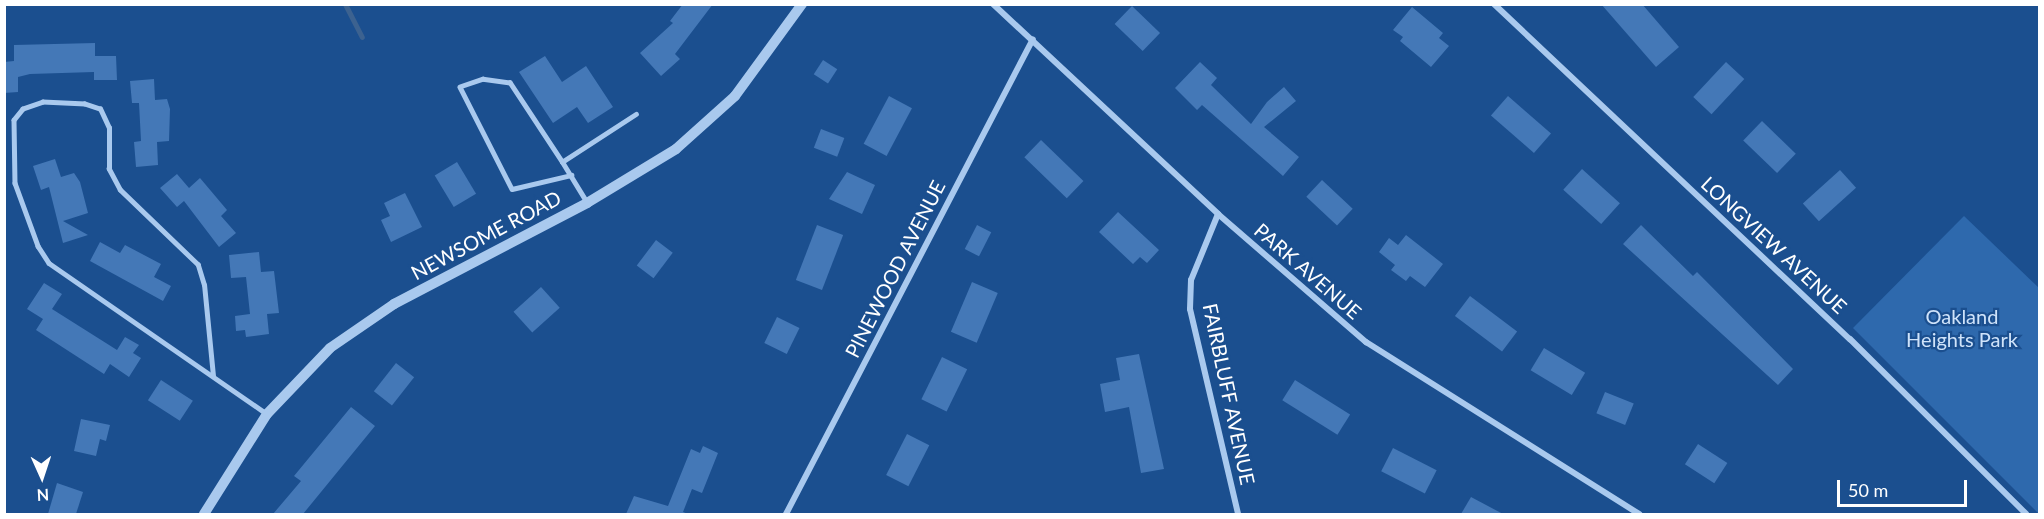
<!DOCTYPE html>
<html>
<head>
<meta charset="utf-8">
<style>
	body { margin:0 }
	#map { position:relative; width:2044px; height:519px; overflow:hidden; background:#1b4f8f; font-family:Lato,sans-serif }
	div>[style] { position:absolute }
	.green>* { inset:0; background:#2e69ad }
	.stream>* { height:5px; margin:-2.5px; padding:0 2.5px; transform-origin:2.5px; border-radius:2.5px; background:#3c6290 }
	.building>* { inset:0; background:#4478b7; transform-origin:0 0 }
	.service>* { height:4.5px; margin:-2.25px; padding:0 2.25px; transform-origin:2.25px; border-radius:2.25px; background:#a9c9ee }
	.minor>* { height:6px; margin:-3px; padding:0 3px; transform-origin:3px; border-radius:3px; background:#a9c9ee }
	.tertiary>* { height:10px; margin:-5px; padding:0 5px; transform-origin:5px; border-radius:5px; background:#a9c9ee }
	span { translate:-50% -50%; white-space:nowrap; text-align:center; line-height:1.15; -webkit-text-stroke:4.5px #1b4f8f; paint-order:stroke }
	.street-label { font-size:20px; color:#fff }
	.park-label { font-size:20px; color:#cfe3fa }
	.frame { position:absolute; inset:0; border:6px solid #fff; pointer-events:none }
	.north { position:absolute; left:12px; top:447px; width:60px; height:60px; -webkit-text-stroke:4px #1b4f8f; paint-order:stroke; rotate:177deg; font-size:16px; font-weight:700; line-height:24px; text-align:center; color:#fff }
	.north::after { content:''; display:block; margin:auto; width:21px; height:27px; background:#fff; clip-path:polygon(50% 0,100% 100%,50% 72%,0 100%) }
	.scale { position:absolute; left:1837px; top:480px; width:130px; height:27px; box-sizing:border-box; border:3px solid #fff; border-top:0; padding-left:8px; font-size:18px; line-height:21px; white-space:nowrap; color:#fff; -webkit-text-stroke:4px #1b4f8f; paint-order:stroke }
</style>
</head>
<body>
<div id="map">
	<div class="green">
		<div style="clip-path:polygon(1964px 216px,2039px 288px,2039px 514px,1853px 328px)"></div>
	</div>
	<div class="stream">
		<div style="left:345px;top:4px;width:37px;rotate:63deg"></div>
	</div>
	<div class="building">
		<div style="clip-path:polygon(683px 4px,713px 4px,675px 54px,680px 59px,661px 76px,640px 53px,673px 23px,670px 21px)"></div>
		<div style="clip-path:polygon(1601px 4px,1642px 4px,1679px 47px,1656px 67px)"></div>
		<div style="left:1132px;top:6px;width:39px;height:25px;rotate:44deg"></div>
		<div style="clip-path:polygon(1412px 7px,1443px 33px,1439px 38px,1449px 46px,1431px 67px,1400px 41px,1403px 37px,1393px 30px)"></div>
		<div style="clip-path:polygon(95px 43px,95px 56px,116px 56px,117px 80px,94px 80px,94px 72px,30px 74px,18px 77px,18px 92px,4px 93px,4px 62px,14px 61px,14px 45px)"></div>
		<div style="clip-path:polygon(545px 56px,562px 82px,586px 66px,613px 107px,588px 123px,577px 107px,553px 123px,519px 72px)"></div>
		<div style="left:823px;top:60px;width:17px;height:17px;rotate:33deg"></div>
		<div style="clip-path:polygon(1200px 62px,1217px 78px,1211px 85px,1251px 124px,1267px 102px,1284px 87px,1296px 101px,1264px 127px,1299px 157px,1283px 176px,1202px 105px,1197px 110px,1175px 88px)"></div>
		<div style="left:1726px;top:62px;width:25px;height:48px;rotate:43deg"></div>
		<div style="clip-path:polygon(154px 79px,155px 100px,167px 99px,170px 109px,169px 141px,157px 142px,158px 165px,136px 167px,134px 142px,141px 141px,139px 103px,132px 103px,130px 81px)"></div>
		<div style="left:889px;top:96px;width:26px;height:54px;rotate:28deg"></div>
		<div style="left:1508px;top:96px;width:57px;height:26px;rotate:41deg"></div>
		<div style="left:1762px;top:121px;width:47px;height:27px;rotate:44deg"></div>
		<div style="left:821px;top:129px;width:25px;height:20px;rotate:21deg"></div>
		<div style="left:1041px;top:140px;width:59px;height:24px;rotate:44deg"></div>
		<div style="clip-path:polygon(55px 159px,61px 177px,74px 173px,80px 182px,88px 213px,63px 221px,88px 235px,63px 243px,49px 187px,41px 190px,33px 166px)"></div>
		<div style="left:457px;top:162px;width:37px;height:26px;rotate:59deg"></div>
		<div style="left:1582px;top:169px;width:51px;height:28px;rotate:42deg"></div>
		<div style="left:1840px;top:170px;width:24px;height:50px;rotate:48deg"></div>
		<div style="clip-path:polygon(847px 172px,875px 185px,862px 214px,829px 199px)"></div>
		<div style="clip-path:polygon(177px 174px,189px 188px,200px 178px,227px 210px,221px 216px,236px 233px,219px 247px,184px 201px,177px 207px,160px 188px)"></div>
		<div style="left:1322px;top:180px;width:42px;height:23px;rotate:43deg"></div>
		<div style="clip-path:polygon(405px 193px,422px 227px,391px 242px,381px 220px,390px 216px,384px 203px)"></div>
		<div style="clip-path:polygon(1118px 212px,1159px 250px,1147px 263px,1140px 257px,1133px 264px,1099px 232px)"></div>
		<div style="left:817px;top:225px;width:28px;height:59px;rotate:21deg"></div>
		<div style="left:977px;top:225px;width:16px;height:27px;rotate:27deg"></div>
		<div style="clip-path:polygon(1641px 225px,1693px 276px,1697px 272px,1793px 369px,1778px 385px,1623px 244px)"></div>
		<div style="clip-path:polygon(1406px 235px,1443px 264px,1425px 287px,1410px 276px,1406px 281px,1391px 270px,1395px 265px,1379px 252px,1389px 238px,1398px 245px)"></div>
		<div style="left:656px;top:240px;width:21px;height:32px;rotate:37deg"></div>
		<div style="clip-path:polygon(100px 242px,120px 253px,125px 245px,161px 264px,154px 277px,171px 286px,163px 301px,90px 261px)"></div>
		<div style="clip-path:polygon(259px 252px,261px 272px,274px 271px,279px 313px,267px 314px,269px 334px,246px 337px,245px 330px,236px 331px,235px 316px,250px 314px,246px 277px,231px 278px,229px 255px)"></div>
		<div style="left:972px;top:282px;width:28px;height:54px;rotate:23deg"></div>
		<div style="clip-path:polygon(44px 283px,62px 294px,52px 309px,117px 350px,125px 337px,139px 345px,133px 353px,141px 358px,129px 377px,110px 364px,104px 374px,36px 330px,43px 319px,27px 309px)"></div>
		<div style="left:541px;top:287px;width:28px;height:37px;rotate:48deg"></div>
		<div style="left:1470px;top:296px;width:59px;height:25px;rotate:37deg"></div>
		<div style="left:777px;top:317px;width:25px;height:29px;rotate:26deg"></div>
		<div style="left:1544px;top:348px;width:48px;height:26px;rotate:31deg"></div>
		<div style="clip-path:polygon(1139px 354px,1164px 469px,1141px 473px,1129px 407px,1105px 412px,1100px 384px,1120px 380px,1116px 358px)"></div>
		<div style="left:942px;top:357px;width:28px;height:47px;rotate:26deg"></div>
		<div style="left:396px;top:363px;width:23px;height:36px;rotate:38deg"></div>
		<div style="left:161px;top:380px;width:38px;height:24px;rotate:33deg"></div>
		<div style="left:1295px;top:380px;width:65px;height:24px;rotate:32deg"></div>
		<div style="left:1605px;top:392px;width:31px;height:23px;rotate:22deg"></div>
		<div style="clip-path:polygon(351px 407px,375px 426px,303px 514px,273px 514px,301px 481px,294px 476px)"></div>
		<div style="clip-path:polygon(81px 419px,110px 425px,106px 441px,100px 439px,96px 456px,74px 451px)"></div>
		<div style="left:907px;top:434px;width:25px;height:46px;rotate:27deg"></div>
		<div style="left:1698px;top:444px;width:35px;height:24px;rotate:33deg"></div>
		<div style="clip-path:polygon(703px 446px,718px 453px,702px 493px,692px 489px,683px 512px,688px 514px,626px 514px,634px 496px,668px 506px,691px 449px,700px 453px)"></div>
		<div style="left:1393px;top:448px;width:49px;height:26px;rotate:27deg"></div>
		<div style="clip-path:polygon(57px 483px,83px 492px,76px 514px,48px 514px)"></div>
		<div style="clip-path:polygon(1471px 497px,1503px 514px,1461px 514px)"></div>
	</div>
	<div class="service">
		<div style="left:562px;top:162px;width:95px;rotate:-123.4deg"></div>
		<div style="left:510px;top:83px;width:27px;rotate:-172deg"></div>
		<div style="left:483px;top:79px;width:24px;rotate:161deg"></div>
		<div style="left:460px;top:87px;width:114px;rotate:63deg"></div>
		<div style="left:512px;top:189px;width:61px;rotate:-13.3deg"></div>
		<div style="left:587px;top:203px;width:48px;rotate:-121.4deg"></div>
		<div style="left:562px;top:162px;width:88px;rotate:-33deg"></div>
		<div style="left:213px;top:376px;width:91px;rotate:-95.6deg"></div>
		<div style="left:204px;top:285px;width:21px;rotate:-107deg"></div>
		<div style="left:198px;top:265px;width:108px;rotate:-136.1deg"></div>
		<div style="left:120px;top:190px;width:24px;rotate:-118deg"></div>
		<div style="left:109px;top:169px;width:41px;rotate:-90deg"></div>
		<div style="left:109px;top:128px;width:21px;rotate:-115deg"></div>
		<div style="left:100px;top:109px;width:16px;rotate:-162deg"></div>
		<div style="left:85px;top:104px;width:42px;rotate:-177.3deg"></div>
		<div style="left:43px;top:102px;width:21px;rotate:161deg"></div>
		<div style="left:23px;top:109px;width:14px;rotate:129deg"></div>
		<div style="left:14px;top:120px;width:63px;rotate:89.1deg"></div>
		<div style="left:15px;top:183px;width:67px;rotate:69.9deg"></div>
		<div style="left:38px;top:246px;width:20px;rotate:57deg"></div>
		<div style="left:49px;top:263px;width:265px;rotate:34.7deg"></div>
	</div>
	<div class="minor">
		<div style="left:993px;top:4px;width:308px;rotate:43deg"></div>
		<div style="left:1218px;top:214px;width:196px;rotate:40.9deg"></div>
		<div style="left:1366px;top:342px;width:323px;rotate:32.2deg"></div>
		<div style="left:1494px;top:4px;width:489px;rotate:43.3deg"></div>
		<div style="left:1850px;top:339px;width:248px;rotate:44.8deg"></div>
		<div style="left:1218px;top:214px;width:71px;rotate:112.2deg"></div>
		<div style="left:1191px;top:280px;width:29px;rotate:92deg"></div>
		<div style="left:1190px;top:309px;width:211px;rotate:76.8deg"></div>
		<div style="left:786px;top:514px;width:535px;rotate:-62.53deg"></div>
	</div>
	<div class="tertiary">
		<div style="left:204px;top:514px;width:118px;rotate:-57.8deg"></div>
		<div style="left:267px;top:414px;width:91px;rotate:-46.3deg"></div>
		<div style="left:330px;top:348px;width:78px;rotate:-34.5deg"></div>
		<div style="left:394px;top:304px;width:218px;rotate:-27.6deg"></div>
		<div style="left:587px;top:203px;width:104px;rotate:-31.2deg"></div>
		<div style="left:676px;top:149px;width:79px;rotate:-41.9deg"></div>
		<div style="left:735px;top:96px;width:114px;rotate:-53.9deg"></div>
	</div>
	<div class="street-label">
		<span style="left:486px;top:235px;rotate:-28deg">NEWSOME ROAD</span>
		<span style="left:1774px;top:245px;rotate:43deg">LONGVIEW AVENUE</span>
		<span style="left:895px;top:269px;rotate:-63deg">PINEWOOD AVENUE</span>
		<span style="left:1308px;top:271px;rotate:41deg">PARK AVENUE</span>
		<span style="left:1229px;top:394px;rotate:78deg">FAIRBLUFF AVENUE</span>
	</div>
	<div class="park-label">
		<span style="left:1962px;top:328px">Oakland<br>Heights Park</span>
	</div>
	<div class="frame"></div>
	<div class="north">N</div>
	<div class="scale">50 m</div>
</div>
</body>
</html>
